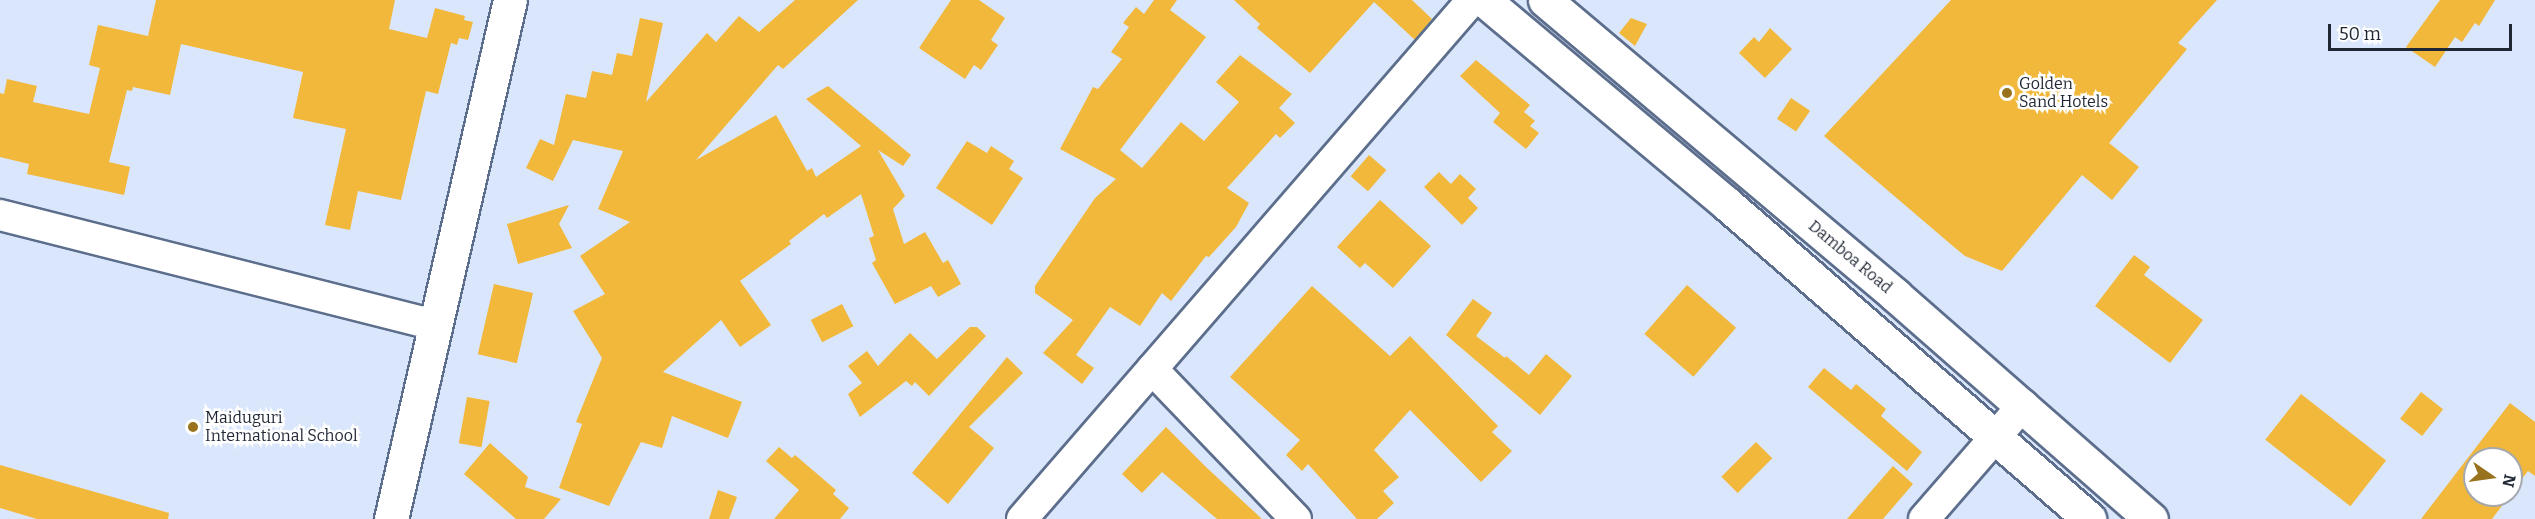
<!DOCTYPE html>
<html>
<head>
<meta charset="utf-8">
<style>
	body { margin:0 }
	#map { position:relative; width:2535px; height:519px; overflow:hidden; background:#dae6fb; font-family:Bitter,serif }
	div>[style] { position:absolute }
	.building>* { inset:0; background:#f2b83b; transform-origin:0 0 }
	.roads { filter:drop-shadow(2px 0 #5c6e8c) drop-shadow(-2px 0 #5c6e8c) drop-shadow(0 2px #5c6e8c) drop-shadow(0 -2px #5c6e8c) }
	.street>* { height:30px; margin:-15px; padding:0 15px; transform-origin:15px; border-radius:15px; background:#fff }
	.secondary>* { height:33px; margin:-16.5px; padding:0 16.5px; transform-origin:16.5px; border-radius:16.5px; background:#fff }
	.primary>* { height:33px; margin:-16.5px; padding:0 16.5px; transform-origin:16.5px; border-radius:16.5px; background:#fff }
	.dots>* { width:16px; height:16px; translate:-50% -50%; box-sizing:border-box; border:3px solid #fff; border-radius:50% }
	span { translate:-50% -50%; white-space:nowrap; text-align:center; line-height:1.15; -webkit-text-stroke:5px #fff; paint-order:stroke }
	.poi-label { font-size:16px; color:#1f2734 }
	.left { translate:0 -50%; text-align:left }
	.street-label { font-size:16px; color:#1f2734 }
	.north { position:absolute; left:2463px; top:447px; width:60px; height:60px; box-sizing:border-box; background:#fff; border:2px solid #a5a9ae; border-radius:50%; rotate:103deg; font-size:16px; font-weight:700; line-height:24px; text-align:center; color:#1f2734 }
	.north::after { content:''; display:block; margin:auto; width:21px; height:27px; background:#99721d; clip-path:polygon(50% 0,100% 100%,50% 72%,0 100%) }
	.scale { position:absolute; left:2328px; top:24px; width:184px; height:27px; box-sizing:border-box; border:3px solid #1f2734; border-top:0; padding-left:8px; font-size:18px; line-height:21px; white-space:nowrap; color:#1f2734; -webkit-text-stroke:4px #fff; paint-order:stroke }
</style>
</head>
<body>
<div id="map">
	<div class="building">
		<div style="clip-path:polygon(156px 0,395px 0,389px 29px,427px 38px,435px 8px,465px 16px,464px 20px,473px 22px,468px 40px,459px 38px,457px 45px,451px 43px,438px 94px,426px 91px,401px 200px,358px 191px,350px 230px,325px 225px,346px 129px,293px 118px,303px 72px,181px 44px,170px 95px,133px 87px,132px 91px,127px 90px,109px 162px,130px 167px,124px 195px,27px 174px,29px 164px,0 157px,0 93px,4px 94px,7px 79px,37px 86px,33px 102px,89px 114px,100px 68px,89px 65px,98px 25px,148px 36px)"></div>
		<div style="clip-path:polygon(795px 0,858px 0,783px 69px,778px 65px,696px 160px,776px 115px,807px 171px,812px 168px,816px 177px,861px 146px,806px 99px,828px 86px,911px 155px,903px 166px,878px 150px,905px 196px,893px 209px,904px 244px,925px 232px,943px 263px,948px 260px,961px 284px,938px 297px,931px 286px,895px 304px,872px 263px,876px 260px,869px 238px,874px 236px,861px 194px,827px 218px,824px 214px,789px 241px,791px 244px,740px 281px,771px 325px,740px 347px,721px 320px,663px 372px,742px 402px,728px 438px,672px 416px,662px 448px,641px 442px,609px 506px,559px 488px,582px 424px,576px 422px,602px 358px,573px 311px,605px 294px,580px 256px,630px 222px,598px 209px,623px 151px,573px 140px,553px 181px,526px 168px,540px 139px,554px 145px,566px 94px,586px 98px,592px 71px,612px 75px,617px 53px,632px 56px,640px 18px,663px 23px,646px 102px,707px 33px,716px 42px,739px 16px,759px 32px)"></div>
		<div style="clip-path:polygon(951px 0,979px 0,1005px 18px,991px 40px,998px 45px,981px 70px,974px 65px,965px 79px,919px 48px)"></div>
		<div style="clip-path:polygon(1154px 0,1177px 0,1170px 10px,1206px 37px,1120px 150px,1142px 168px,1181px 122px,1204px 141px,1239px 102px,1216px 82px,1240px 55px,1292px 94px,1279px 108px,1295px 123px,1280px 138px,1276px 134px,1227px 188px,1249px 203px,1236px 227px,1209px 257px,1206px 256px,1171px 301px,1162px 293px,1140px 326px,1110px 307px,1076px 355px,1094px 368px,1082px 384px,1043px 353px,1073px 320px,1035px 293px,1035px 286px,1095px 198px,1116px 179px,1060px 149px,1093px 87px,1098px 89px,1122px 59px,1111px 52px,1129px 27px,1123px 23px,1136px 7px,1144px 14px)"></div>
		<div style="clip-path:polygon(1234px 0,1412px 0,1432px 19px,1415px 40px,1374px 2px,1310px 73px,1257px 28px,1260px 24px)"></div>
		<div style="clip-path:polygon(1951px 0,2217px 0,2178px 43px,2187px 49px,2109px 143px,2139px 167px,2112px 200px,2082px 175px,2002px 271px,1965px 256px,1954px 247px,1824px 136px)"></div>
		<div style="clip-path:polygon(2440px 0,2495px 0,2479px 26px,2475px 23px,2462px 42px,2455px 37px,2435px 67px,2406px 47px)"></div>
		<div style="clip-path:polygon(1631px 18px,1647px 24px,1635px 46px,1619px 33px)"></div>
		<div style="clip-path:polygon(1770px 28px,1792px 49px,1765px 78px,1739px 53px,1754px 37px,1759px 42px)"></div>
		<div style="clip-path:polygon(1476px 60px,1530px 105px,1524px 112px,1535px 121px,1530px 126px,1539px 133px,1526px 149px,1493px 122px,1500px 113px,1460px 76px)"></div>
		<div style="left:1791px;top:98px;width:23px;height:25px;rotate:34deg"></div>
		<div style="clip-path:polygon(967px 141px,987px 153px,991px 146px,1014px 161px,1009px 169px,1023px 178px,992px 225px,936px 188px)"></div>
		<div style="left:1369px;top:155px;width:23px;height:28px;rotate:41deg"></div>
		<div style="clip-path:polygon(1439px 172px,1451px 184px,1460px 174px,1476px 189px,1468px 198px,1478px 208px,1462px 225px,1424px 187px)"></div>
		<div style="clip-path:polygon(1380px 200px,1431px 246px,1393px 288px,1365px 263px,1360px 268px,1337px 247px)"></div>
		<div style="clip-path:polygon(569px 205px,559px 224px,572px 248px,518px 264px,507px 224px)"></div>
		<div style="clip-path:polygon(2134px 255px,2150px 267px,2144px 275px,2203px 320px,2170px 363px,2095px 306px)"></div>
		<div style="left:494px;top:284px;width:40px;height:72px;rotate:13deg"></div>
		<div style="left:1687px;top:285px;width:65px;height:65px;rotate:41deg"></div>
		<div style="clip-path:polygon(1312px 286px,1390px 356px,1410px 336px,1498px 426px,1492px 432px,1512px 451px,1481px 482px,1410px 410px,1374px 450px,1399px 477px,1383px 491px,1394px 503px,1377px 519px,1357px 519px,1308px 464px,1302px 471px,1286px 455px,1300px 440px,1230px 377px)"></div>
		<div style="clip-path:polygon(1473px 299px,1492px 313px,1476px 336px,1505px 358px,1506px 356px,1529px 375px,1546px 354px,1572px 376px,1540px 415px,1446px 335px)"></div>
		<div style="left:842px;top:304px;width:25px;height:35px;rotate:63deg"></div>
		<div style="clip-path:polygon(970px 327px,977px 327px,986px 336px,929px 396px,915px 382px,912px 386px,906px 381px,860px 417px,848px 394px,862px 383px,848px 366px,867px 351px,878px 366px,910px 333px,937px 359px)"></div>
		<div style="clip-path:polygon(1007px 357px,1023px 373px,969px 427px,994px 448px,948px 504px,912px 473px)"></div>
		<div style="clip-path:polygon(1824px 368px,1851px 390px,1856px 384px,1886px 409px,1881px 416px,1922px 452px,1907px 471px,1808px 387px)"></div>
		<div style="left:2421px;top:392px;width:28px;height:34px;rotate:38deg"></div>
		<div style="left:2301px;top:394px;width:108px;height:58px;rotate:38deg"></div>
		<div style="left:467px;top:397px;width:23px;height:47px;rotate:10deg"></div>
		<div style="clip-path:polygon(2510px 403px,2535px 422px,2535px 476px,2528px 471px,2511px 493px,2511px 459px,2475px 459px,2475px 495px,2510px 495px,2492px 519px,2421px 519px)"></div>
		<div style="clip-path:polygon(1166px 427px,1206px 467px,1262px 519px,1217px 519px,1162px 472px,1142px 493px,1122px 474px)"></div>
		<div style="left:1756px;top:442px;width:23px;height:49px;rotate:45deg"></div>
		<div style="clip-path:polygon(490px 443px,528px 477px,525px 487px,561px 499px,544px 519px,516px 519px,464px 474px)"></div>
		<div style="clip-path:polygon(779px 447px,792px 458px,795px 455px,836px 490px,833px 494px,849px 508px,840px 519px,774px 519px,799px 490px,766px 461px)"></div>
		<div style="clip-path:polygon(0 465px,169px 513px,168px 519px,37px 519px,0 508px)"></div>
		<div style="clip-path:polygon(1893px 466px,1913px 484px,1883px 519px,1847px 519px)"></div>
		<div style="clip-path:polygon(718px 490px,737px 497px,729px 519px,709px 519px)"></div>
	</div>
	<div class="roads">
		<div class="street">
			<div style="left:0;top:215px;width:450px;rotate:14.2deg"></div>
			<div style="left:1152px;top:369px;width:208px;rotate:46.2deg"></div>
			<div style="left:1022px;top:519px;width:687px;rotate:-49.07deg"></div>
			<div style="left:1924px;top:519px;width:151px;rotate:-49deg"></div>
		</div>
		<div class="secondary">
			<div style="left:391px;top:519px;width:532px;rotate:-77.09deg"></div>
		</div>
		<div class="primary">
			<div style="left:1484px;top:0;width:317px;rotate:40deg"></div>
			<div style="left:1727px;top:204px;width:480px;rotate:41deg"></div>
			<div style="left:1545px;top:0;width:458px;rotate:40.1deg"></div>
			<div style="left:1895px;top:295px;width:340px;rotate:41.2deg"></div>
		</div>
	</div>
	<div class="dots">
		<div style="left:2007px;top:93px;background:#99721d"></div>
		<div style="left:193px;top:427px;background:#99721d"></div>
	</div>
	<div class="poi-label">
		<span class="left" style="left:2019px;top:93px">Golden<br>Sand Hotels</span>
		<span class="left" style="left:205px;top:427px">Maiduguri<br>International School</span>
	</div>
	<div class="street-label">
		<span style="left:1850px;top:257px;rotate:40deg">Damboa Road</span>
	</div>
	<div class="north">N</div>
	<div class="scale">50 m</div>
</div>
</body>
</html>
